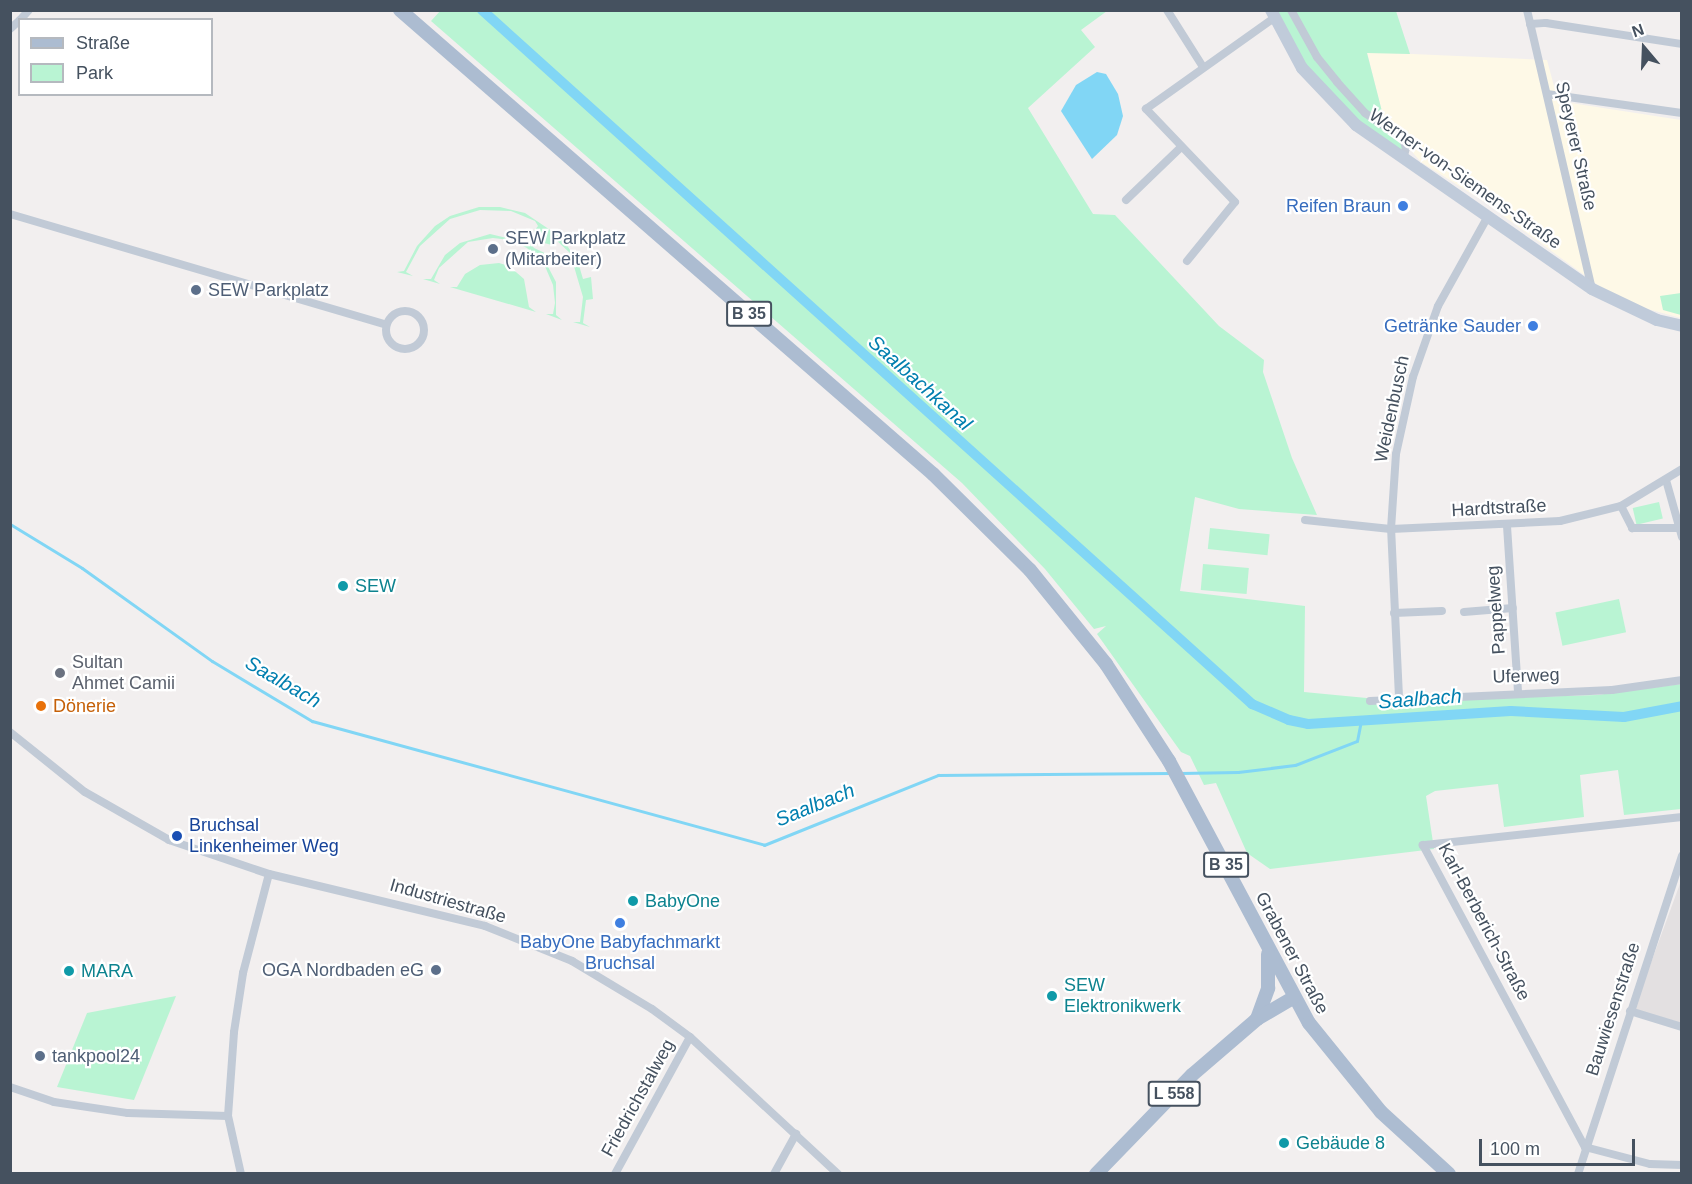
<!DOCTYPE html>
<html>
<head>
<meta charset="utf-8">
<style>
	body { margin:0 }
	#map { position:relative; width:1692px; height:1184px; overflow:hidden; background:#f2efef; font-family:Arial,sans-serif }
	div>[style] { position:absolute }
	.commercial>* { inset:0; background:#fef9e7 }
	.education>* { inset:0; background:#e3e0e1 }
	.green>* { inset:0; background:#b9f4d3; transform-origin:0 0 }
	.water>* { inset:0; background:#81d6f5 }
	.stream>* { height:3px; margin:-1.5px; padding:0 1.5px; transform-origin:1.5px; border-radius:1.5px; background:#81d6f5 }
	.canal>* { height:10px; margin:-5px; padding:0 5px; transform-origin:5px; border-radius:5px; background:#81d6f5 }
	.minor>* { height:8px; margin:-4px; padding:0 4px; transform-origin:4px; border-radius:4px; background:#c1cad6 }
	.minor>.ring { margin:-4px; padding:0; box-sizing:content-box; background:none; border:8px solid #c1cad6; border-radius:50% }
	.secondary>* { height:12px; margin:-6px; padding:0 6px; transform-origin:6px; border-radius:6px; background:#c0cbda }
	.primary>* { height:14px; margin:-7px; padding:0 7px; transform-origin:7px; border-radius:7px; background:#acbcd1 }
	.dots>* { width:16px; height:16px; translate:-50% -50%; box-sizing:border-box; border:3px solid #fff; border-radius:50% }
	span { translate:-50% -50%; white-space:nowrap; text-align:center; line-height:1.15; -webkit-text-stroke:4.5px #fff; paint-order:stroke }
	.shield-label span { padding:2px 4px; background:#fff; border:2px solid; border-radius:4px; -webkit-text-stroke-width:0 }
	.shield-label { font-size:16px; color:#45515f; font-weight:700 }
	.street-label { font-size:18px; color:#45515f }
	.shop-label { font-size:18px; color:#366cbe }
	.right { translate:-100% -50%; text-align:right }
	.service-label { font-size:18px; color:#4e5e75 }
	.left { translate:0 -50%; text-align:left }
	.culture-label { font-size:18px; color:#0d838f }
	.worship-label { font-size:18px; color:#5b616d }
	.food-label { font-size:18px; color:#c56008 }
	.transit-label { font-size:18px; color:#164399 }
	.water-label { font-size:20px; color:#017faf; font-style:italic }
	.frame { position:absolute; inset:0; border:12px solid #45515f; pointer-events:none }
	.legend { position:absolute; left:18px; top:18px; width:195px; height:78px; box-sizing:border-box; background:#fff; border:2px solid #b5b9bf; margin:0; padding:8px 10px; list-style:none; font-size:18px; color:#45515f }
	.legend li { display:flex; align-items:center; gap:12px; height:30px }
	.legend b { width:30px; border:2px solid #b5b9bf }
	.north { position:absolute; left:1614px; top:18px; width:60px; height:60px; -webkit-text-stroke:4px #fff; paint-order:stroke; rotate:341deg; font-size:16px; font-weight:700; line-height:24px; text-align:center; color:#45515f }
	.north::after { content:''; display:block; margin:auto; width:21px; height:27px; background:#45515f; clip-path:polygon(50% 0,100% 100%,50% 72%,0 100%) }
	.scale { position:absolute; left:1479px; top:1139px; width:156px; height:27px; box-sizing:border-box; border:3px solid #45515f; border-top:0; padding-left:8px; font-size:18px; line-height:21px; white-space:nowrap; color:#45515f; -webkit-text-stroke:4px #fff; paint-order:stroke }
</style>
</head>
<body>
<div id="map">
	<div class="commercial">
		<div style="clip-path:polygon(1367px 52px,1547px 60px,1558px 101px,1681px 120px,1681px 318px,1640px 307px,1602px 288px,1483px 201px,1421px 162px,1384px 120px)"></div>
	</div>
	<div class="education">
		<div style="clip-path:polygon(1681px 881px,1681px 1023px,1634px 1009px)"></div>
	</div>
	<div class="green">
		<div style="clip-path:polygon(441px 10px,1107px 11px,1081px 30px,1095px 47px,1028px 108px,1093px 214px,1115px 215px,1219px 326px,1264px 360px,1263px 372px,1292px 458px,1317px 515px,1239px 509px,1195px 497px,1180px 591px,1305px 606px,1304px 692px,1398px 701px,1597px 695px,1681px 684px,1681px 809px,1624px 815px,1618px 770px,1580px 775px,1584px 817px,1504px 827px,1498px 784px,1435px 791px,1426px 796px,1434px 849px,1270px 869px,1247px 853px,1216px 783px,1204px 785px,1190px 756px,1181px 752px,1097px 634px,1106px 626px,1094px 629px,1045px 569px,962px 483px,431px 21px)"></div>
		<div style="clip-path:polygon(1271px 11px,1396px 11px,1410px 54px,1367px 53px,1386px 127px,1403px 139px,1403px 159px,1313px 83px)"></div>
		<div style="clip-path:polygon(479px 207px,500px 207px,525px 213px,562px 238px,578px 262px,583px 279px,591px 277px,593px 299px,586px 300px,583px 323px,590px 327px,573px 322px,580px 322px,583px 297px,570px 253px,555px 239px,552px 245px,540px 242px,534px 231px,538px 226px,535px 221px,511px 211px,480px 210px,450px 219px,420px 246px,406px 272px,413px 276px,397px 272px,404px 271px,417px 246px,435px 226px,450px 216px)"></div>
		<div style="clip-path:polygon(490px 234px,519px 241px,523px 234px,534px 248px,551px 256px,545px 261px,556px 282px,556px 315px,562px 320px,546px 314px,553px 314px,555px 303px,553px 285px,544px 264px,527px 248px,511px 240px,493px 238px,468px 242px,439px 268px,434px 280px,440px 284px,423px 279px,431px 279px,445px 255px,460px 243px)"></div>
		<div style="clip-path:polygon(499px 263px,509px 266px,524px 279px,529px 307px,536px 312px,450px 287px,457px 287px,465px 274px,480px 265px)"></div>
		<div style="clip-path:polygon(1681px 293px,1681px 315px,1663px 310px,1660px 296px)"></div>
		<div style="left:1659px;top:502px;width:17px;height:27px;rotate:77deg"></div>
		<div style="left:1210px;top:528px;width:60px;height:21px;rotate:6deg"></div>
		<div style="left:1203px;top:564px;width:46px;height:26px;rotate:5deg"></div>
		<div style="left:1619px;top:599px;width:34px;height:65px;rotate:78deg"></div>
		<div style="clip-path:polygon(176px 996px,134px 1100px,57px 1087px,87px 1013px)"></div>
	</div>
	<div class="water">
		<div style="clip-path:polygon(1097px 72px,1106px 74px,1118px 94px,1123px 116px,1117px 135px,1092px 159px,1061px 111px,1076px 85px)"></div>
	</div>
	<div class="stream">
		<div style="left:10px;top:524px;width:84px;rotate:31.4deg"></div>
		<div style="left:82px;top:568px;width:160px;rotate:35.6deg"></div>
		<div style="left:212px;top:661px;width:117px;rotate:31deg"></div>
		<div style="left:312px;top:721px;width:469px;rotate:15.3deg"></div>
		<div style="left:764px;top:845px;width:188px;rotate:-21.9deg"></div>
		<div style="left:938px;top:775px;width:233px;rotate:-0.5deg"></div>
		<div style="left:1181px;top:773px;width:57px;rotate:-1deg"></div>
		<div style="left:1238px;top:772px;width:57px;rotate:-7deg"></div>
		<div style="left:1295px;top:765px;width:66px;rotate:-21.2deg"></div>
		<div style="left:1357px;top:741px;width:20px;rotate:-79deg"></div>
	</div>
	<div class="canal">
		<div style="left:482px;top:10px;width:1037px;rotate:42.03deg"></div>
		<div style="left:1252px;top:704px;width:40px;rotate:23.4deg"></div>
		<div style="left:1289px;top:720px;width:19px;rotate:12deg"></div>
		<div style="left:1308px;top:724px;width:203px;rotate:-3.7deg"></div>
		<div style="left:1511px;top:711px;width:113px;rotate:3deg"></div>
		<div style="left:1624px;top:717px;width:59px;rotate:-10.7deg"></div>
	</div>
	<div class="minor">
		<div style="left:1167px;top:10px;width:67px;rotate:57.7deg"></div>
		<div style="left:1291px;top:10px;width:54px;rotate:61deg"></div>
		<div style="left:1317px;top:57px;width:32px;rotate:51deg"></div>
		<div style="left:1337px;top:82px;width:42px;rotate:47.9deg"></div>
		<div style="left:1365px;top:113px;width:46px;rotate:34.4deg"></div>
		<div style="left:1403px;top:139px;width:9px;rotate:72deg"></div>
		<div style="left:1406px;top:148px;width:11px;rotate:105deg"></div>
		<div style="left:1527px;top:10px;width:286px;rotate:76.9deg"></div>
		<div style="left:20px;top:20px;width:13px;rotate:-48deg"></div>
		<div style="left:1530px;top:24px;width:16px;rotate:-4deg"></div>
		<div style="left:1546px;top:23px;width:138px;rotate:8.8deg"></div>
		<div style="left:10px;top:29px;width:13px;rotate:-42deg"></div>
		<div style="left:1547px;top:94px;width:136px;rotate:8deg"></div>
		<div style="left:1126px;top:200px;width:76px;rotate:-43.9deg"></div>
		<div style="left:10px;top:214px;width:392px;rotate:16.4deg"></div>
		<div style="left:1187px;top:261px;width:76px;rotate:-50.9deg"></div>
		<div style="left:1235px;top:202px;width:129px;rotate:-133.7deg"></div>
		<div style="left:1146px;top:109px;width:157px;rotate:-35.4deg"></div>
		<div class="ring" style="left:386px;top:311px;width:30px;height:30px"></div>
		<div style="left:1666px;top:480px;width:59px;rotate:74.3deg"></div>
		<div style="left:1621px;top:506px;width:25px;rotate:63deg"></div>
		<div style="left:1632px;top:528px;width:50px"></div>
		<div style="left:1305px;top:520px;width:86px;rotate:6deg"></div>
		<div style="left:1391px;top:529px;width:169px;rotate:-2.7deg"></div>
		<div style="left:1560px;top:521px;width:63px;rotate:-13.8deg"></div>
		<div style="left:1621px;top:506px;width:71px;rotate:-31.2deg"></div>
		<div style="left:1507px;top:526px;width:166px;rotate:86.2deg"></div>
		<div style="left:1464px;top:612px;width:49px;rotate:-4.7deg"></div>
		<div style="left:1394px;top:613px;width:48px;rotate:-2.4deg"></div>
		<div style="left:1399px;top:697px;width:168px;rotate:-92.7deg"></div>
		<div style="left:1391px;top:529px;width:75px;rotate:-86.2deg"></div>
		<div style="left:1396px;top:454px;width:79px;rotate:-77.6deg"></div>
		<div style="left:1413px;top:377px;width:75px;rotate:-70.6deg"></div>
		<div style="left:1438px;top:306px;width:103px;rotate:-60.9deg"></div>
		<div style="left:1370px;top:701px;width:242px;rotate:-2.6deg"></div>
		<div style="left:1612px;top:690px;width:71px;rotate:-8.1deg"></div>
		<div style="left:10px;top:732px;width:96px;rotate:38.7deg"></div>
		<div style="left:85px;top:792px;width:97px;rotate:29.7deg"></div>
		<div style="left:169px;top:840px;width:106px;rotate:18.8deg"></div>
		<div style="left:269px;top:874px;width:222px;rotate:13.5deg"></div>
		<div style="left:485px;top:926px;width:94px;rotate:21.9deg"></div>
		<div style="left:572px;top:961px;width:93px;rotate:31deg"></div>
		<div style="left:652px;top:1009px;width:47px;rotate:36.4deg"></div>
		<div style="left:690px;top:1037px;width:202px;rotate:42.8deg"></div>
		<div style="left:1682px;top:817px;width:261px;rotate:173.8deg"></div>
		<div style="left:1423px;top:845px;width:343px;rotate:61.8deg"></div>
		<div style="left:1585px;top:1147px;width:67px;rotate:14.7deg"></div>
		<div style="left:1650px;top:1164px;width:32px;rotate:2deg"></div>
		<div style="left:1630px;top:1011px;width:54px;rotate:17.1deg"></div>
		<div style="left:10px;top:1087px;width:46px;rotate:18.8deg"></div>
		<div style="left:54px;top:1102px;width:75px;rotate:8.5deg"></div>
		<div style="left:128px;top:1113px;width:100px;rotate:1.7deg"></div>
		<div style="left:241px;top:1174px;width:59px;rotate:-102.6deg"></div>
		<div style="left:228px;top:1116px;width:84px;rotate:-85.9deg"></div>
		<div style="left:234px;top:1032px;width:60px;rotate:-81.3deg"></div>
		<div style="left:243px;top:973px;width:102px;rotate:-75.3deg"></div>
		<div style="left:615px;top:1174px;width:156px;rotate:-61.3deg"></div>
		<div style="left:774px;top:1174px;width:46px;rotate:-61.2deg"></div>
		<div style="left:1578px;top:1174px;width:335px;rotate:-71.9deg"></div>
	</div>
	<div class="secondary">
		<div style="left:1271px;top:10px;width:66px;rotate:61.9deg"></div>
		<div style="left:1302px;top:68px;width:79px;rotate:46.5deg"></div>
		<div style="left:1356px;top:125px;width:287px;rotate:34.8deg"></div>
		<div style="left:1592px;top:289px;width:72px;rotate:25.5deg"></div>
		<div style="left:1657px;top:320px;width:26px;rotate:13deg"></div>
	</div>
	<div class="primary">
		<div style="left:400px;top:10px;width:707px;rotate:41.04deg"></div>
		<div style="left:933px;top:474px;width:136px;rotate:44.7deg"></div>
		<div style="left:1030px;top:570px;width:121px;rotate:51deg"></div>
		<div style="left:1106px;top:664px;width:116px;rotate:57deg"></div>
		<div style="left:1169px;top:761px;width:297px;rotate:61.9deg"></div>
		<div style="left:1309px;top:1023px;width:114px;rotate:51deg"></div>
		<div style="left:1381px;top:1112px;width:92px;rotate:42.4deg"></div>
		<div style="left:1257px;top:1019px;width:33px;rotate:-70deg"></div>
		<div style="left:1268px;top:988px;width:34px;rotate:-90deg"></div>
		<div style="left:1096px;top:1174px;width:138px;rotate:-45.9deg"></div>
		<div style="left:1192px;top:1075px;width:86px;rotate:-40.7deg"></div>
		<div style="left:1257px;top:1019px;width:42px;rotate:-30.3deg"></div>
	</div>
	<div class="dots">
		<div style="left:1403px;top:206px;background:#3f7fe0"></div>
		<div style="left:493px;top:249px;background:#5c6f8a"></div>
		<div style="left:196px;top:290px;background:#5c6f8a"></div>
		<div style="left:1533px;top:326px;background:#3f7fe0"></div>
		<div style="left:343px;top:586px;background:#0f9aa8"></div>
		<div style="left:60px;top:673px;background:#6b7280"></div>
		<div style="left:41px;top:706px;background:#e8710a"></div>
		<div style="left:177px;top:836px;background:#1a4fb4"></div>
		<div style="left:633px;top:901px;background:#0f9aa8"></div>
		<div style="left:620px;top:923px;background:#3f7fe0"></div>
		<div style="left:436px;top:970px;background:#5c6f8a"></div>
		<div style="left:69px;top:971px;background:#0f9aa8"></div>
		<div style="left:1052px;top:996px;background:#0f9aa8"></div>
		<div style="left:40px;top:1056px;background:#5c6f8a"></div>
		<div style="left:1284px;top:1143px;background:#0f9aa8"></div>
	</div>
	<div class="shield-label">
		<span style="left:749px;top:314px">B 35</span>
		<span style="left:1226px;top:865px">B 35</span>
		<span style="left:1174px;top:1094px">L 558</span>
	</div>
	<div class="street-label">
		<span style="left:1576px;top:146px;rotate:77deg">Speyerer Straße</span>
		<span style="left:1465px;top:179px;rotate:35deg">Werner-von-Siemens-Straße</span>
		<span style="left:1392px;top:409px;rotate:-78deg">Weidenbusch</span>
		<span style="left:1499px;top:508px;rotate:-3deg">Hardtstraße</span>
		<span style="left:1496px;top:610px;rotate:-94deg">Pappelweg</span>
		<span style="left:1526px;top:676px;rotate:-2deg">Uferweg</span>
		<span style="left:448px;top:901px;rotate:16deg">Industriestraße</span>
		<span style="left:1484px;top:922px;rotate:62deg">Karl-Berberich-Straße</span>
		<span style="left:1292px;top:953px;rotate:62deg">Grabener Straße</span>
		<span style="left:1613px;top:1009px;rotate:-72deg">Bauwiesenstraße</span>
		<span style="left:638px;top:1098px;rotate:-61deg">Friedrichstalweg</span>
	</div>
	<div class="shop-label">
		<span class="right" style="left:1391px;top:206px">Reifen Braun</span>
		<span class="right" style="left:1521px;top:326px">Getränke Sauder</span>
		<span style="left:620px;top:953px">BabyOne Babyfachmarkt<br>Bruchsal</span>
	</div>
	<div class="service-label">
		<span class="left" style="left:505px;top:249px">SEW Parkplatz<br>(Mitarbeiter)</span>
		<span class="left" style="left:208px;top:290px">SEW Parkplatz</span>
		<span class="right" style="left:424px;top:970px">OGA Nordbaden eG</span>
		<span class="left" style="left:52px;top:1056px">tankpool24</span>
	</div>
	<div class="culture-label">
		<span class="left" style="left:355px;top:586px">SEW</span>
		<span class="left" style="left:645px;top:901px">BabyOne</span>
		<span class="left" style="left:81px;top:971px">MARA</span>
		<span class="left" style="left:1064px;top:996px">SEW<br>Elektronikwerk</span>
		<span class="left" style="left:1296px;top:1143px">Gebäude 8</span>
	</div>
	<div class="worship-label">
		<span class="left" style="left:72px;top:673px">Sultan<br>Ahmet Camii</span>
	</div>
	<div class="food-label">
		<span class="left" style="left:53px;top:706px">Dönerie</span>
	</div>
	<div class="transit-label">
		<span class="left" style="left:189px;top:836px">Bruchsal<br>Linkenheimer Weg</span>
	</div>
	<div class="water-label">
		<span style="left:920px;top:383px;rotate:42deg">Saalbachkanal</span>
		<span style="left:283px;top:682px;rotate:30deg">Saalbach</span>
		<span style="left:1420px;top:699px;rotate:-4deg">Saalbach</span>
		<span style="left:815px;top:805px;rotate:-22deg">Saalbach</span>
	</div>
	<div class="frame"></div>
	<ul class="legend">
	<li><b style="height:8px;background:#acbcd1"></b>Straße</li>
	<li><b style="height:16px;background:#b9f4d3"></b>Park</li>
	</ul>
	<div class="north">N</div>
	<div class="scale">100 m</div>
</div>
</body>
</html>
